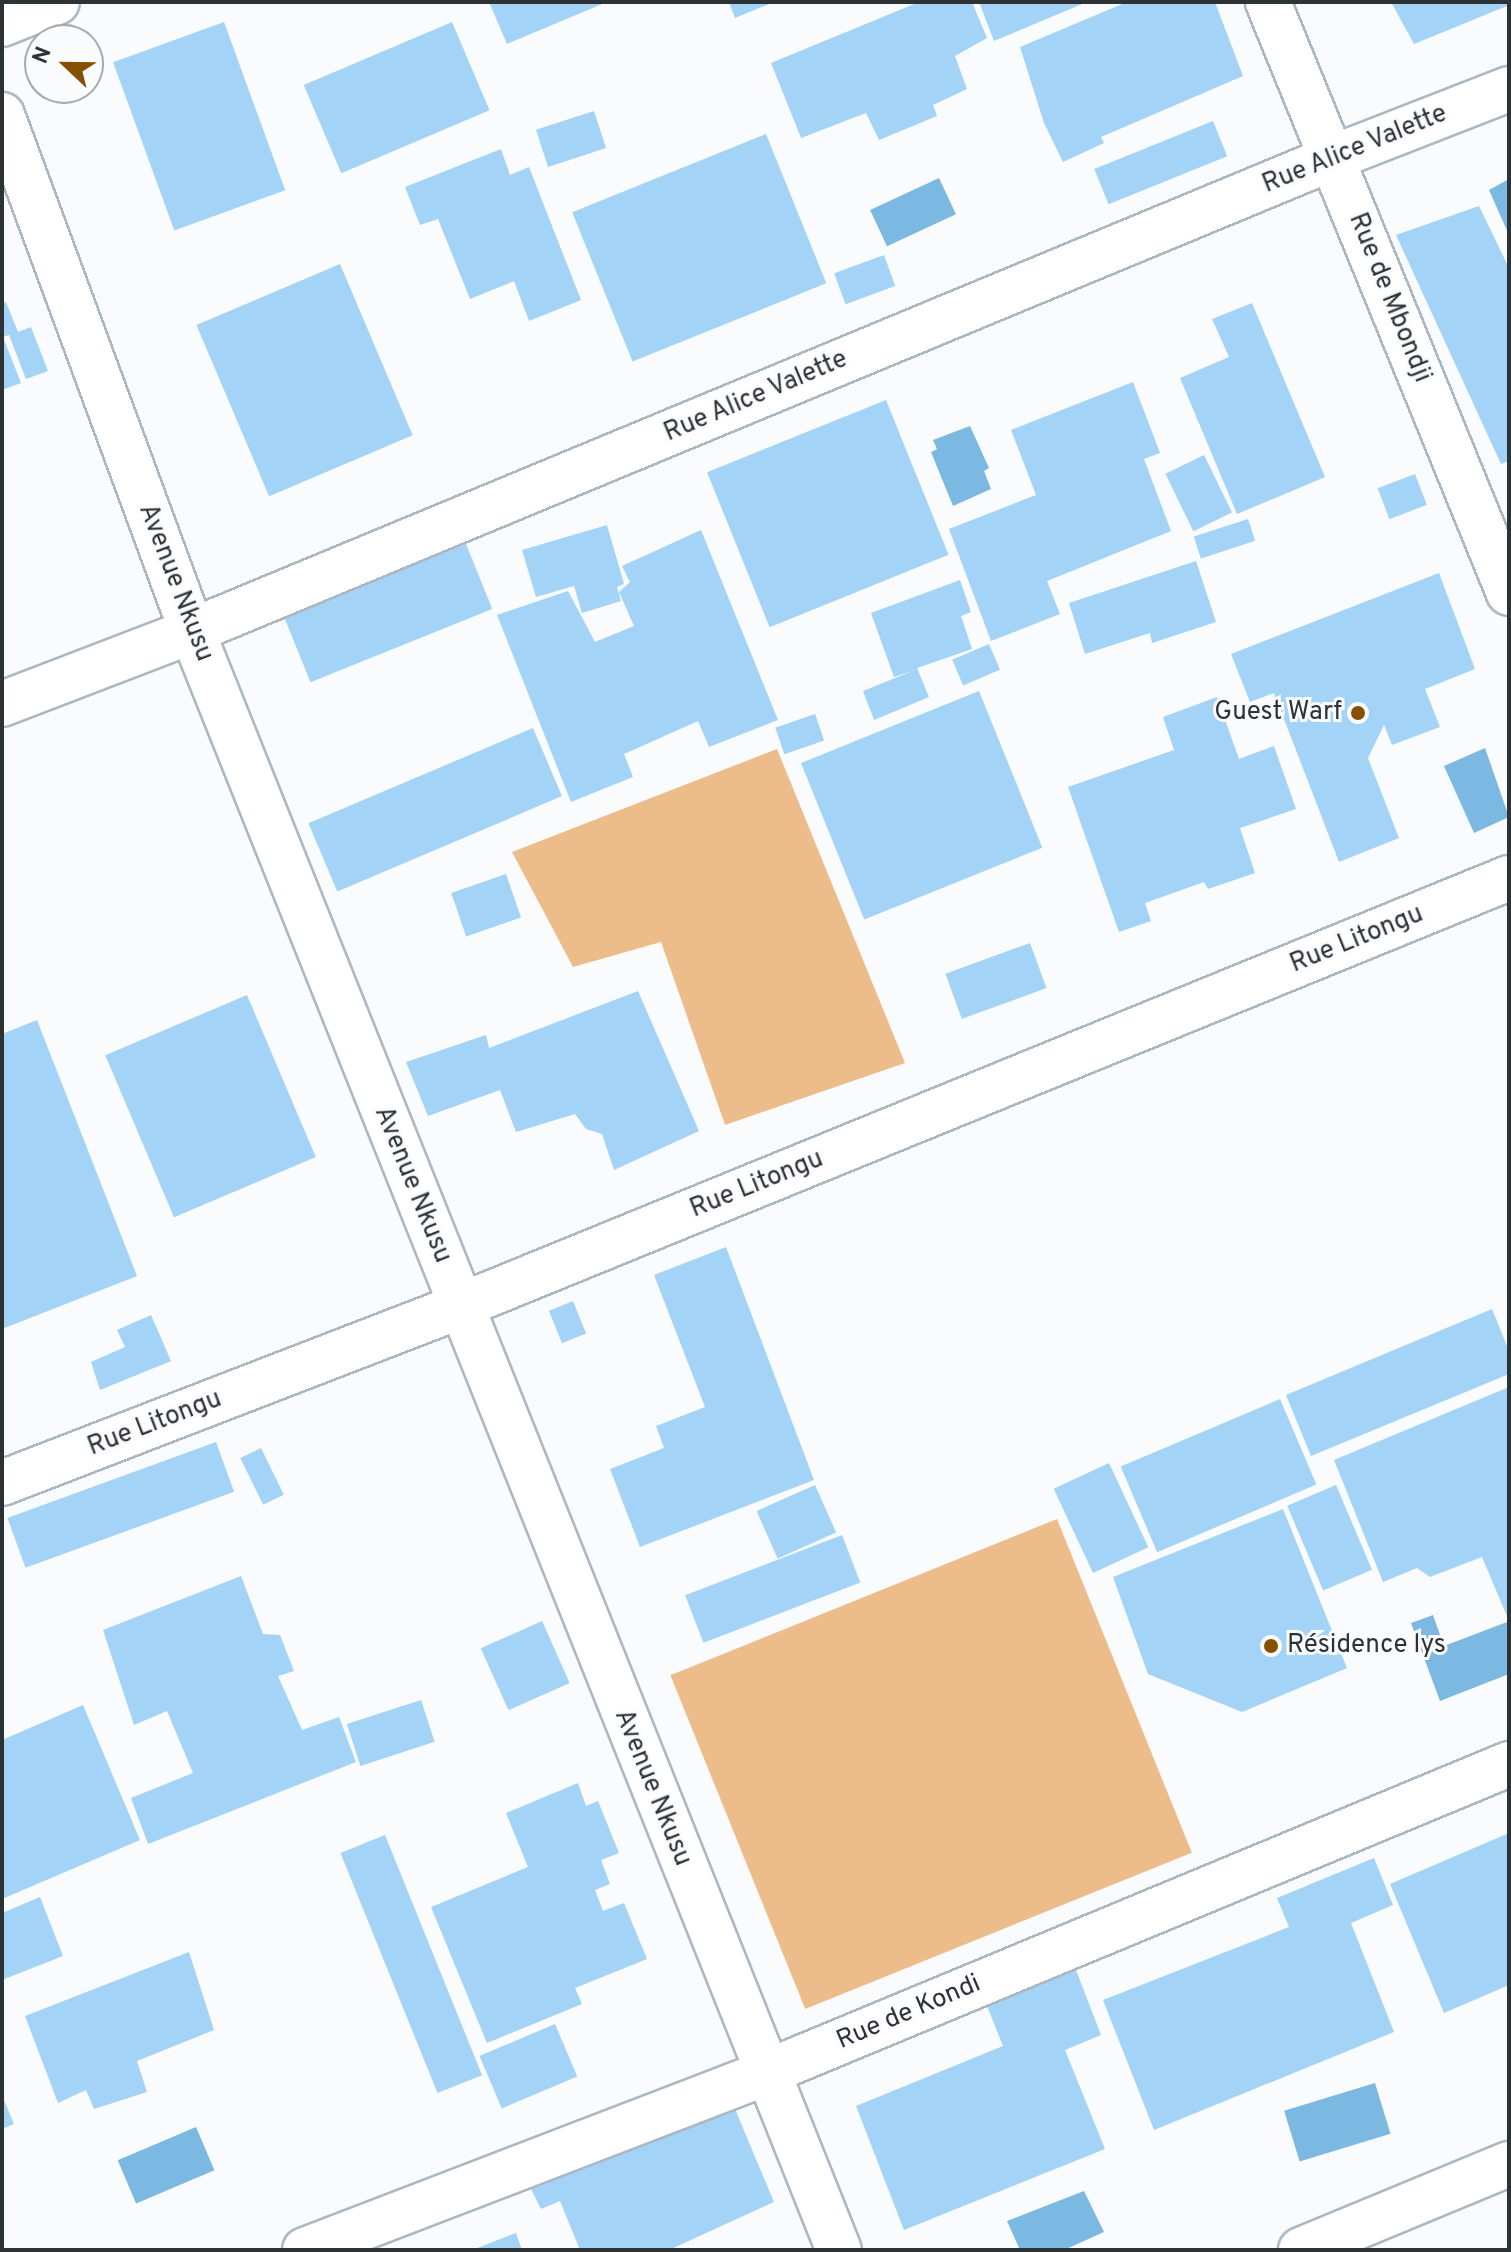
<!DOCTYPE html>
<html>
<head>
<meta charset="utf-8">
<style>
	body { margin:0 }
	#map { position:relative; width:1511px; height:2252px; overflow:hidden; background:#f9fbfd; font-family:Overpass,sans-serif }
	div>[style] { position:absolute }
	.green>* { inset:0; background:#edbc8b; transform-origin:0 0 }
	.water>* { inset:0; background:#7bb8e2; transform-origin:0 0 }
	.building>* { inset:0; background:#a3d3f6; transform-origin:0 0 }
	.roads { filter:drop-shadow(2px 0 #acb8c1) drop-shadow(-2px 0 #acb8c1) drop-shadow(0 2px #acb8c1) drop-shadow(0 -2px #acb8c1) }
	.minor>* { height:44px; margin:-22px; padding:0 22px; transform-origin:22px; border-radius:22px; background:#fff }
	.tertiary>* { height:44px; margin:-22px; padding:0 22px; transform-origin:22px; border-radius:22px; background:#fff }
	.dots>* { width:22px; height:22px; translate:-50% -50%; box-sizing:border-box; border:4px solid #f9fbfd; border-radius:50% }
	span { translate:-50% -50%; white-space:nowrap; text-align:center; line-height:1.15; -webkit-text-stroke:6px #f9fbfd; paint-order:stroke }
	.street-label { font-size:26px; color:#2d3235 }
	.poi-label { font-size:26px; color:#2d3235 }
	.right { translate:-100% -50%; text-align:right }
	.left { translate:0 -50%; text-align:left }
	.frame { position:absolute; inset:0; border:4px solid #2d3235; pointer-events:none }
	.north { position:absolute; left:24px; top:24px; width:80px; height:80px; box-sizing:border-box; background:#f9fbfd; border:2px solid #a7abad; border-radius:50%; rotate:292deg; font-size:22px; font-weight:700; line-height:32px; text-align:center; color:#2d3235 }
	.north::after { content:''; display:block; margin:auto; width:28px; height:36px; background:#865000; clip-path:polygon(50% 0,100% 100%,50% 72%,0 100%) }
</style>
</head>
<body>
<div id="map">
	<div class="green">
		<div style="clip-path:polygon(777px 749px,905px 1063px,725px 1125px,661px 942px,573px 967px,512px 852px)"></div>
		<div style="left:1057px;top:1519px;width:360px;height:417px;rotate:68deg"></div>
	</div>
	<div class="water">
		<div style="left:939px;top:178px;width:40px;height:76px;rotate:65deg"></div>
		<div style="clip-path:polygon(1509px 179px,1509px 235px,1489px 190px)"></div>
		<div style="clip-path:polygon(970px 426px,989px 468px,984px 471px,991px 489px,953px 506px,931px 452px,937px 449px,933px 440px)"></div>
		<div style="clip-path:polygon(1485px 748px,1509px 817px,1474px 833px,1444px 766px)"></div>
		<div style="clip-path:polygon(1433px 1615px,1444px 1646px,1507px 1622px,1509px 1674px,1440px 1701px,1411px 1623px)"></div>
		<div style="left:1375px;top:2083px;width:53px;height:95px;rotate:73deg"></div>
		<div style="left:196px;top:2127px;width:47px;height:85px;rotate:67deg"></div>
		<div style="clip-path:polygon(1084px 2191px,1104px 2232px,1064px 2250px,1020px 2250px,1007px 2221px)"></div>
	</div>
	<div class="building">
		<div style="clip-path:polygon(489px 2px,607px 2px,507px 44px)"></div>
		<div style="clip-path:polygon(729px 2px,774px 2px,735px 18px)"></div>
		<div style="clip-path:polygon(919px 2px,972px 2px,987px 38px,955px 56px,967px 89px,933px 105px,937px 116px,879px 140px,866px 113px,801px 138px,771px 63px)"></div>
		<div style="clip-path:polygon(979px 2px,1087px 2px,994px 41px)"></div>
		<div style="clip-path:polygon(1127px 2px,1215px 2px,1243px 76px,1101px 137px,1104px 143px,1063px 162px,1044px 123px,1020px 47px)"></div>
		<div style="clip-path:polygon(1391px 2px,1507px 2px,1507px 6px,1414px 44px)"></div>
		<div style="left:224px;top:22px;width:179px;height:118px;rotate:70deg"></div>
		<div style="left:452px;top:22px;width:96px;height:161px;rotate:67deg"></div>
		<div style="left:594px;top:111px;width:39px;height:61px;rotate:72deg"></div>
		<div style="left:1213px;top:121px;width:38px;height:128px;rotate:68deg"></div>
		<div style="left:766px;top:134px;width:161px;height:209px;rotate:68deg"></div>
		<div style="clip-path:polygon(501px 149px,510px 175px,529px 167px,581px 300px,529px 321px,514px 281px,470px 299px,438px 219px,420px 225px,405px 187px)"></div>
		<div style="clip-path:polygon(1479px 206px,1509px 268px,1509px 461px,1501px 464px,1396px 235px)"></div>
		<div style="left:884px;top:255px;width:33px;height:53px;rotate:70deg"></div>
		<div style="left:340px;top:264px;width:186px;height:156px;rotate:67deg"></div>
		<div style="clip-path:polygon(6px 302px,18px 332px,31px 327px,48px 371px,26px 379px,9px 335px,3px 337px,21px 383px,2px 390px,2px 303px)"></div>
		<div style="clip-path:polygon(1252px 303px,1325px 477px,1237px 514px,1180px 378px,1229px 357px,1212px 319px)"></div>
		<div style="clip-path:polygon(1133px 382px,1160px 453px,1144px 459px,1171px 531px,1047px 581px,1060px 614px,991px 641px,949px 529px,1036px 495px,1011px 430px)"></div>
		<div style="left:886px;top:400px;width:167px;height:193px;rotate:68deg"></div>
		<div style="left:1204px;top:455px;width:64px;height:43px;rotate:64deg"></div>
		<div style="left:1415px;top:474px;width:33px;height:40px;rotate:69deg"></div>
		<div style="left:1248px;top:519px;width:23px;height:57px;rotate:72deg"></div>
		<div style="clip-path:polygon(607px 525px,624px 584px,617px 587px,621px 601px,582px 613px,574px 586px,536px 597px,522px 550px)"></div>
		<div style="clip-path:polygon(701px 530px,778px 720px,709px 747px,698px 721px,624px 754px,633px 777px,571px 802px,497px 615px,568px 591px,595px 642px,634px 626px,619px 592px,630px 582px,622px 566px)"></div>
		<div style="left:466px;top:544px;width:70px;height:196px;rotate:68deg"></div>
		<div style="clip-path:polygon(1196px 561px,1216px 622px,1152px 643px,1150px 633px,1085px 654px,1069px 603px)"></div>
		<div style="clip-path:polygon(1439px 573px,1475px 669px,1425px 689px,1440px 727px,1392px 745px,1384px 725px,1368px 758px,1399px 838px,1339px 862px,1274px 693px,1250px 702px,1231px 654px)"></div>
		<div style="clip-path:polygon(960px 580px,971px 612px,961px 616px,972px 649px,917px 668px,929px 697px,874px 720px,863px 691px,915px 670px,894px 677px,871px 613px)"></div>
		<div style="left:989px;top:644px;width:28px;height:40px;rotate:67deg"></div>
		<div style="left:979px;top:691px;width:169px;height:192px;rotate:68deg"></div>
		<div style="clip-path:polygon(1217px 697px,1239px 759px,1274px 746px,1296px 809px,1240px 828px,1255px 873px,1208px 889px,1204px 882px,1145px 903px,1151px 921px,1119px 932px,1068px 787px,1174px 750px,1163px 717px)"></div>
		<div style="left:815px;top:714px;width:28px;height:42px;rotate:71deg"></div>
		<div style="left:533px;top:728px;width:74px;height:244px;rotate:67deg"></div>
		<div style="left:506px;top:874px;width:46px;height:58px;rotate:71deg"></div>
		<div style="left:1030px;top:943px;width:48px;height:90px;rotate:70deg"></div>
		<div style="clip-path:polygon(638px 991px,699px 1131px,614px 1170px,602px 1134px,586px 1129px,575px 1114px,516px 1132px,500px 1090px,428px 1116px,406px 1062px,486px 1035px,489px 1048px)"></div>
		<div style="left:247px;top:995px;width:176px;height:154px;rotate:67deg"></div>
		<div style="clip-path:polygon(37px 1020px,137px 1276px,2px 1329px,2px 1034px)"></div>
		<div style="clip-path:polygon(726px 1247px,814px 1480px,640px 1547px,610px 1469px,664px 1448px,656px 1426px,705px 1407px,654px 1275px)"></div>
		<div style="left:573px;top:1301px;width:35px;height:26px;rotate:68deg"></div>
		<div style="clip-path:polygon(1492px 1309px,1509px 1351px,1509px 1374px,1311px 1456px,1286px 1395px)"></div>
		<div style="clip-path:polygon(151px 1315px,171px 1361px,100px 1390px,91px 1362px,125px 1347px,117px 1330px)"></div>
		<div style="clip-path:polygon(1509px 1387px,1509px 1621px,1482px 1557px,1430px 1577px,1417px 1568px,1383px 1582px,1334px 1460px)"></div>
		<div style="left:1280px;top:1399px;width:93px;height:173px;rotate:67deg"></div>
		<div style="left:216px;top:1442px;width:53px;height:222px;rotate:70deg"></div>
		<div style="left:261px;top:1448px;width:52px;height:23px;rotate:64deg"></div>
		<div style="left:1109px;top:1463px;width:93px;height:61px;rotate:65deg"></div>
		<div style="left:815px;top:1485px;width:52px;height:64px;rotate:66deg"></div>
		<div style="left:1336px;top:1485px;width:92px;height:53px;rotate:67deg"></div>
		<div style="clip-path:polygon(1283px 1509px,1347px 1668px,1242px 1712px,1148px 1674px,1113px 1577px)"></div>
		<div style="left:842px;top:1535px;width:51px;height:168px;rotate:69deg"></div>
		<div style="clip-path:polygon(241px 1576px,263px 1634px,280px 1635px,294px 1671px,278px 1676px,302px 1730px,339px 1717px,356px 1762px,148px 1844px,131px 1798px,193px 1773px,167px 1711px,134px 1725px,103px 1630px)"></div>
		<div style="left:542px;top:1621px;width:68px;height:67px;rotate:66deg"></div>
		<div style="left:421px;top:1700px;width:44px;height:78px;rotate:72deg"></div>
		<div style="clip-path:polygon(83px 1705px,140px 1840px,2px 1899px,2px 1740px)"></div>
		<div style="clip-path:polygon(578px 1783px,586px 1806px,598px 1801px,619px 1853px,601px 1860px,610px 1884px,595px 1890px,603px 1911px,624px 1903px,647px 1959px,575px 1988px,582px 2004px,487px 2043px,431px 1907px,528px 1867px,506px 1813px)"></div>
		<div style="clip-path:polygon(1509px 1833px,1509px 1985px,1444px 2013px,1390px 1884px)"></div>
		<div style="left:385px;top:1835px;width:259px;height:48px;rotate:68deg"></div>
		<div style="clip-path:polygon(1374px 1858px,1393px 1905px,1351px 1923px,1394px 2032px,1154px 2130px,1103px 2000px,1289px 1927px,1277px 1898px)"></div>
		<div style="clip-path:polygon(40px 1897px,63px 1956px,2px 1980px,2px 1913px)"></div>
		<div style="clip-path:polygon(189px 1952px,214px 2030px,137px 2061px,147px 2092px,94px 2109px,86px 2090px,58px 2103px,25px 2016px)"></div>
		<div style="clip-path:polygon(1076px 1970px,1101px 2035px,1065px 2050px,1105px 2149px,904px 2230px,856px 2106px,1003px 2046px,987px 2006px)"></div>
		<div style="left:555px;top:2024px;width:57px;height:82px;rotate:67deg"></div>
		<div style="clip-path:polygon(2px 2095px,14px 2124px,2px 2129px)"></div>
		<div style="clip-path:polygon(730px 2097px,774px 2202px,669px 2250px,580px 2250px,560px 2201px,541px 2209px,527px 2181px)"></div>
		<div style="clip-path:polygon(516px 2233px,522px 2250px,472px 2250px)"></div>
	</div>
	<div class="roads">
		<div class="minor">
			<div style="left:1268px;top:2px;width:638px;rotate:67.82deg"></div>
			<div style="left:2px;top:24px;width:59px;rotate:-21.8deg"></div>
			<div style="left:2px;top:115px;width:550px;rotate:69.79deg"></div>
			<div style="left:192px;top:631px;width:1743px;rotate:68.22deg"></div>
			<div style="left:2px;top:704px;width:204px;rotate:-21deg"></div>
			<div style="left:192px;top:631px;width:1234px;rotate:-22.53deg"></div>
			<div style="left:1332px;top:158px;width:190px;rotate:-21.3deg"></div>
			<div style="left:2px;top:1483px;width:491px;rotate:-21.1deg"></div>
			<div style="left:460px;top:1306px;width:1133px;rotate:-22.2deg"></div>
			<div style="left:305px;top:2250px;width:493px;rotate:-21deg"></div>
			<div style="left:765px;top:2073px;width:806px;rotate:-22.55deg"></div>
		</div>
		<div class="tertiary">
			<div style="left:1301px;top:2250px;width:225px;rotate:-22.5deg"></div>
		</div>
	</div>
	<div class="dots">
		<div style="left:1358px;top:713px;background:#865000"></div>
		<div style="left:1271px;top:1646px;background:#865000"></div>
	</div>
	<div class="street-label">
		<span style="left:1355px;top:150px;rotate:-22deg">Rue Alice Valette</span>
		<span style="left:1389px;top:298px;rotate:68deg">Rue de Mbondji</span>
		<span style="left:756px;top:397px;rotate:-23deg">Rue Alice Valette</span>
		<span style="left:175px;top:583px;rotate:69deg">Avenue Nkusu</span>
		<span style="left:1357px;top:940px;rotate:-22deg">Rue Litongu</span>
		<span style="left:412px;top:1185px;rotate:68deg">Avenue Nkusu</span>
		<span style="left:757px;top:1185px;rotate:-22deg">Rue Litongu</span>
		<span style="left:155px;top:1424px;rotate:-21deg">Rue Litongu</span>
		<span style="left:652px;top:1788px;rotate:68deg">Avenue Nkusu</span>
		<span style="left:909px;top:2013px;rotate:-23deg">Rue de Kondi</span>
	</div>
	<div class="poi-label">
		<span class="right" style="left:1342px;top:713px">Guest Warf</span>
		<span class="left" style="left:1287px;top:1646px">Résidence lys</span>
	</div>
	<div class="frame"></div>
	<div class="north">N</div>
</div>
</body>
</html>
